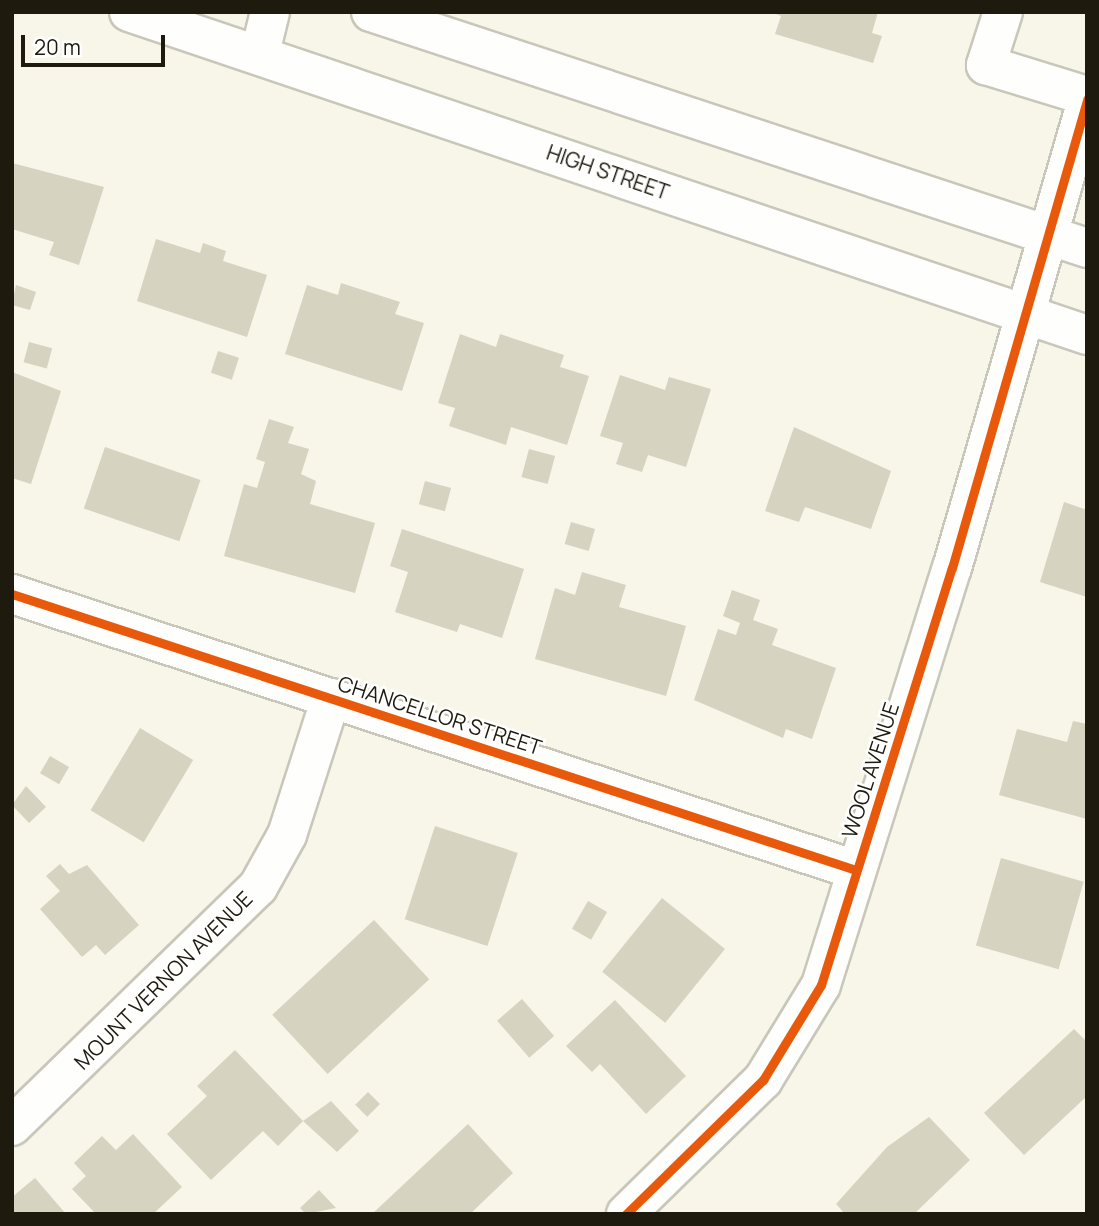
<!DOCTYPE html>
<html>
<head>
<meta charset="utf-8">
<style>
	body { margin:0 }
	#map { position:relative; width:1099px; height:1226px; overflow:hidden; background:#f8f5e9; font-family:Manrope,sans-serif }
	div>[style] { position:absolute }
	.building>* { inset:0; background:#d7d3c1; transform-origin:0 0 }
	.roads { filter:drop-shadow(2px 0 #c9c6ba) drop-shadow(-2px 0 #c9c6ba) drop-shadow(0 2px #c9c6ba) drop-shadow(0 -2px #c9c6ba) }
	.minor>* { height:38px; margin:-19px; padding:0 19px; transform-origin:19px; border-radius:19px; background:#fefefc }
	.major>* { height:38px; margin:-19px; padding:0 19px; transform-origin:19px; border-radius:19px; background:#fefefc }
	.cycleway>* { height:9px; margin:-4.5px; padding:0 4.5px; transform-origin:4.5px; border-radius:4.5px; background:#e8590c }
	span { translate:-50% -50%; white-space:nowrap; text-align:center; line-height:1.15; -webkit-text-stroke:5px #fff; paint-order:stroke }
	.street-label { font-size:21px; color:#1e1b0e }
	.frame { position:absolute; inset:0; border:14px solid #1e1b0e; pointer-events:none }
	.scale { position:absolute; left:21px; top:35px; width:144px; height:32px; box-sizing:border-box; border:4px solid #1e1b0e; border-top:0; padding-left:9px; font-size:21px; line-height:24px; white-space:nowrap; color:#1e1b0e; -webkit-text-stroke:5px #fff; paint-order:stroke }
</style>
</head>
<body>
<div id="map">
	<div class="building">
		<div style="clip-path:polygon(771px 12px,878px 12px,872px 33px,882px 36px,873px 63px,775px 34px,781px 16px)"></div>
		<div style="clip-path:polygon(12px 163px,104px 187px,79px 265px,49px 255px,54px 242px,12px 229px)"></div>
		<div style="clip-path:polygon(156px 239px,200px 253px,203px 243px,226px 251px,223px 261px,267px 275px,247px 337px,137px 301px)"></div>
		<div style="clip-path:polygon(341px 283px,400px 302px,395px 314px,424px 323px,402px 391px,285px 354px,307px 285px,338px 295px)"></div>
		<div style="clip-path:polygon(16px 285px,36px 292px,30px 310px,12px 305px)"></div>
		<div style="clip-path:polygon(460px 334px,496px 347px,500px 334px,564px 355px,560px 367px,589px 376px,567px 445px,511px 427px,506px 445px,449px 426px,455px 408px,438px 403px)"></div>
		<div style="left:29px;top:342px;width:24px;height:21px;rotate:15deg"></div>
		<div style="left:218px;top:351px;width:22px;height:23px;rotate:18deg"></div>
		<div style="clip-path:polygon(12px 372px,61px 391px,31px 484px,12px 478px)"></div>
		<div style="clip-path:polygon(620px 375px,665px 390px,669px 377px,711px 389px,686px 467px,648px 455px,642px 472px,616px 464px,623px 443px,600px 436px)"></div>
		<div style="clip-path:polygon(269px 419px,294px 427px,288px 443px,309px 449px,301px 474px,316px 481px,310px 504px,375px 523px,355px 593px,224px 556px,244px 484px,257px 488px,265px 462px,256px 459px)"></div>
		<div style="clip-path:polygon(794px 427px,891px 471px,871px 529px,805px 507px,799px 522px,765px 511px)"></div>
		<div style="left:105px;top:447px;width:101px;height:65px;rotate:19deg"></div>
		<div style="left:529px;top:449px;width:27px;height:29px;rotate:15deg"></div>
		<div style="left:425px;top:481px;width:27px;height:24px;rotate:15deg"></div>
		<div style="clip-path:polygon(1064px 502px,1087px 510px,1087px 597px,1040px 582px)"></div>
		<div style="left:571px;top:522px;width:25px;height:23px;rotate:16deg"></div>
		<div style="clip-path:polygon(402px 529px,524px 569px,502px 638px,460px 624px,457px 632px,395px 612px,408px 572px,390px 566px)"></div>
		<div style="clip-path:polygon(582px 572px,626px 585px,619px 607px,686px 626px,666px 696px,535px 659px,555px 588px,575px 595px)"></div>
		<div style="clip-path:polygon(732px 590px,760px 600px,753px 620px,778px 629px,772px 645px,836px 668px,812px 739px,786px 729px,783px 738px,694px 700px,718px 629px,736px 635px,740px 623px,723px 616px)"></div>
		<div style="clip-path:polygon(1073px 721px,1087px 724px,1087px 819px,999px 795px,1017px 729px,1067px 742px)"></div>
		<div style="left:140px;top:728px;width:62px;height:96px;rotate:31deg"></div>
		<div style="left:50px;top:756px;width:22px;height:20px;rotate:30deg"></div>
		<div style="clip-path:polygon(26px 786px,46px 807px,29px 823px,12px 805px)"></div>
		<div style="left:435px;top:826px;width:87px;height:98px;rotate:18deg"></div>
		<div style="left:1001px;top:858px;width:86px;height:91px;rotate:16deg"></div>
		<div style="clip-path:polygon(60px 864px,69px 874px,87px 865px,139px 925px,105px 955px,96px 945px,82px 957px,40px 909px,60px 891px,46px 876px)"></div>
		<div style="left:662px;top:898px;width:81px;height:95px;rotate:39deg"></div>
		<div style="left:588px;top:901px;width:22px;height:32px;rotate:30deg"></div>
		<div style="left:374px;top:920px;width:81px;height:139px;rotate:47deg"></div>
		<div style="left:522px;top:999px;width:49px;height:33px;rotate:49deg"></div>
		<div style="clip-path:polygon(615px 1000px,686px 1076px,646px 1114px,600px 1064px,592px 1072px,566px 1046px)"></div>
		<div style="clip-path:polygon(1074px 1029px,1087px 1042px,1087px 1096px,1024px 1155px,984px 1113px)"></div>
		<div style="clip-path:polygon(235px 1050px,303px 1121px,278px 1146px,263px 1131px,211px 1180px,167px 1134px,207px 1096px,197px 1086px)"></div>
		<div style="left:368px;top:1092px;width:17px;height:18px;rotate:45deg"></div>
		<div style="clip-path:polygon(331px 1101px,359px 1131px,337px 1152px,303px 1121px)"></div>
		<div style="clip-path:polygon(929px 1117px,970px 1160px,914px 1214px,845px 1214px,836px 1204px,887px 1147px)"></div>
		<div style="clip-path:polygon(468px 1124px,513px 1173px,470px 1214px,372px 1214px)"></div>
		<div style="clip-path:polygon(133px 1134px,182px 1187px,153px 1214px,96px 1214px,72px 1189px,86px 1176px,74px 1163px,102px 1136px,116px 1150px)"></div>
		<div style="clip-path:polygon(35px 1178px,66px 1214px,12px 1214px,12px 1197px)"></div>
		<div style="clip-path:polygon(319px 1190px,336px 1208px,306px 1214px,300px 1208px)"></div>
	</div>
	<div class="roads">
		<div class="minor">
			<div style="left:1003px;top:12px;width:56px;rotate:107.8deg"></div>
			<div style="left:986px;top:65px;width:106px;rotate:17.1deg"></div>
			<div style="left:260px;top:53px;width:42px;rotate:-76.3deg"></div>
			<div style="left:12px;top:594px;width:888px;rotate:18.11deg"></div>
			<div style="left:12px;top:1126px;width:343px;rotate:-44.2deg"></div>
			<div style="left:258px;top:887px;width:60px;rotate:-60.9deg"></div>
			<div style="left:287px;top:835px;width:144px;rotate:-72.2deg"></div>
			<div style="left:626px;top:1214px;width:192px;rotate:-44.4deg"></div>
			<div style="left:763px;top:1080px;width:111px;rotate:-58.6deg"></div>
			<div style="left:821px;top:985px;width:437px;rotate:-72.6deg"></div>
			<div style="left:952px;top:568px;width:488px;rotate:-73.9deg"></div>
		</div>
		<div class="major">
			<div style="left:129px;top:12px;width:1011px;rotate:18.63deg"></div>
			<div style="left:371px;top:12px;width:754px;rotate:18.24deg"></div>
		</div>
	</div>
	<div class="cycleway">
		<div style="left:12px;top:594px;width:888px;rotate:18.11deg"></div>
		<div style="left:626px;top:1214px;width:192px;rotate:-44.4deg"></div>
		<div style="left:763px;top:1080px;width:111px;rotate:-58.6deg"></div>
		<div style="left:821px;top:985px;width:437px;rotate:-72.6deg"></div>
		<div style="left:952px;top:568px;width:488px;rotate:-73.9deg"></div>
	</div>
	<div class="street-label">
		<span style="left:608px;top:172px;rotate:19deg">HIGH STREET</span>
		<span style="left:440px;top:715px;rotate:18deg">CHANCELLOR STREET</span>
		<span style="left:870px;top:770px;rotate:-72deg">WOOL AVENUE</span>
		<span style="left:163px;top:980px;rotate:-45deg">MOUNT VERNON AVENUE</span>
	</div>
	<div class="frame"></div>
	<div class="scale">20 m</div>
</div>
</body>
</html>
